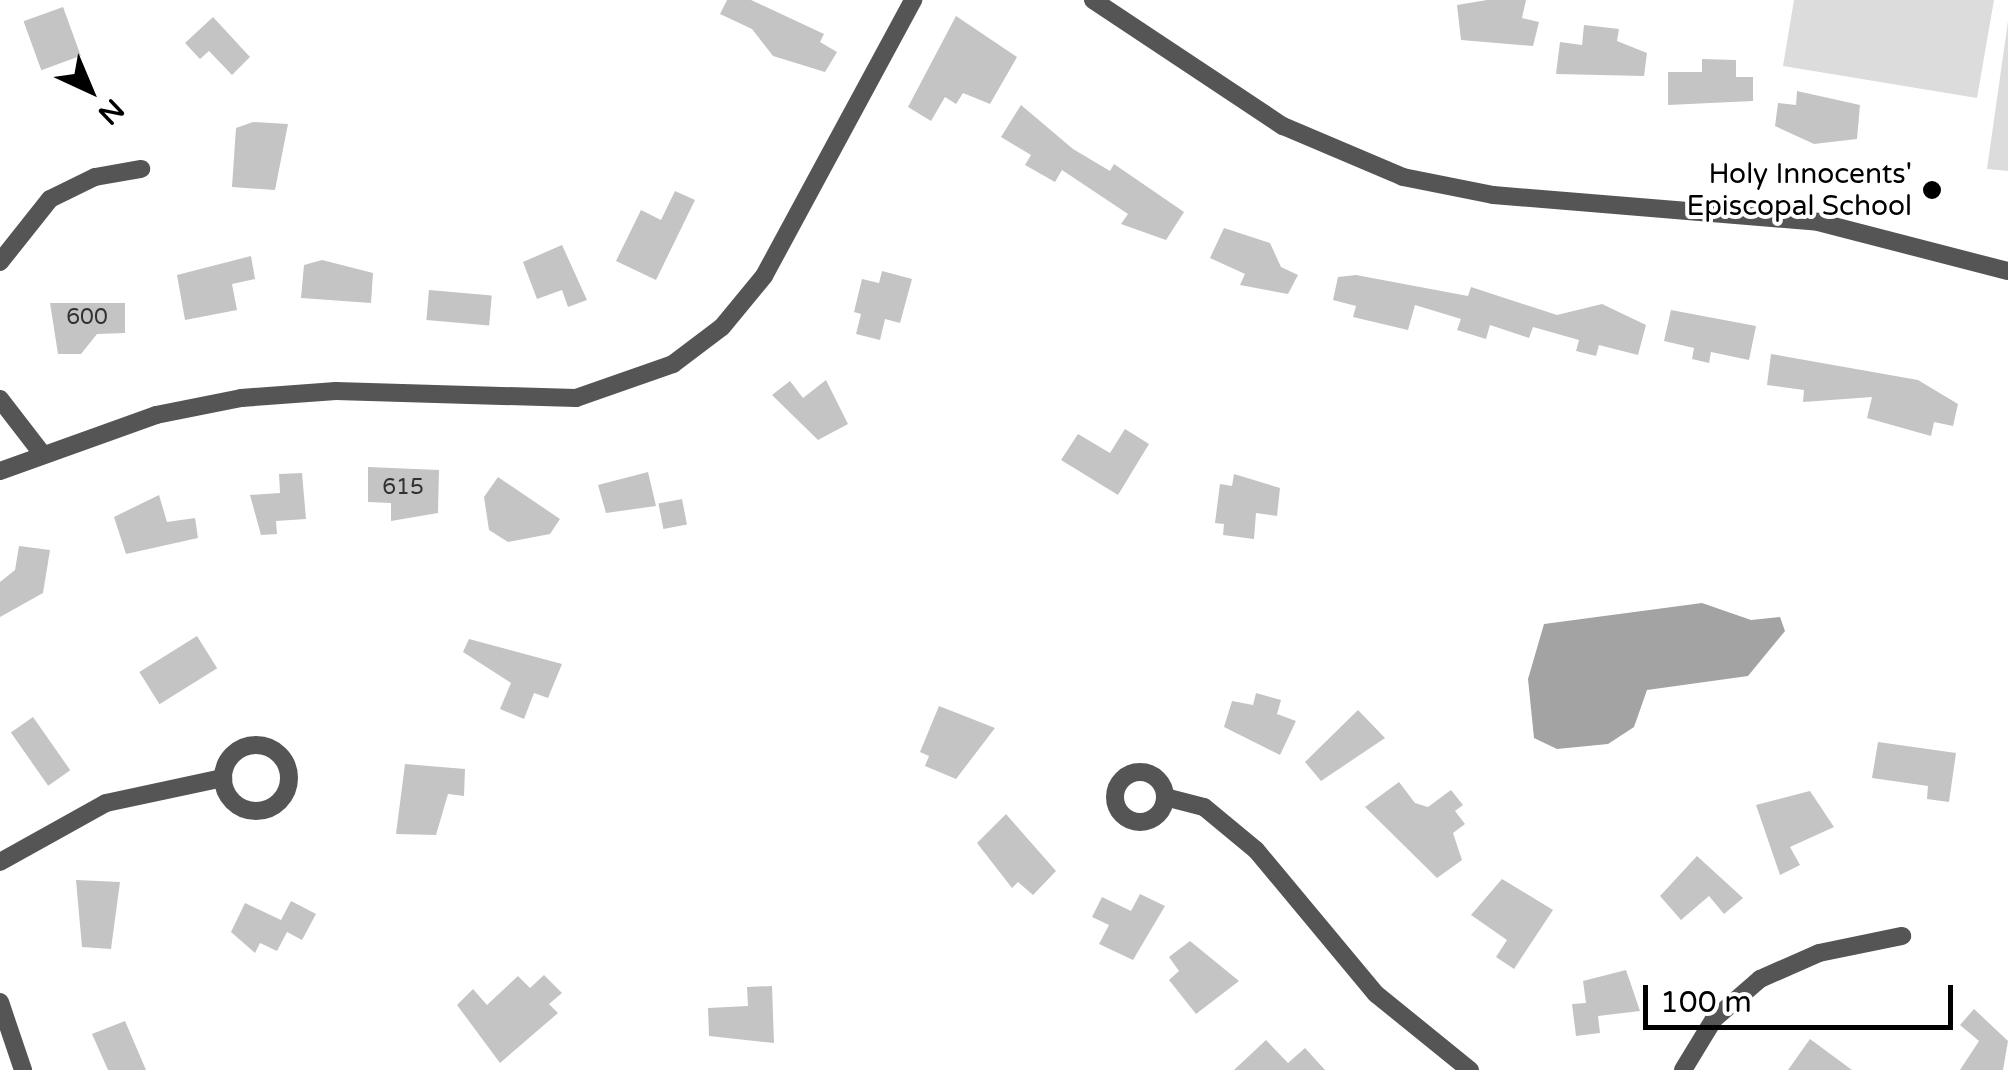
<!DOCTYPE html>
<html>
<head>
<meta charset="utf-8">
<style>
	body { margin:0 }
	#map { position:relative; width:2008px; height:1070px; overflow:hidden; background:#fff; font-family:"Varela Round",sans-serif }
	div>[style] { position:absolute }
	.green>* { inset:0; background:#dcdcdc }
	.water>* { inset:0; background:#a3a3a3 }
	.building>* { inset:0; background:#c4c4c4; transform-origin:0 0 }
	.minor>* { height:18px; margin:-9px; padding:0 9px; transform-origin:9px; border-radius:9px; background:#555 }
	.minor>.ring { margin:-9px; padding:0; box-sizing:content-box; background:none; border:18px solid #555; border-radius:50% }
	.dots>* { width:28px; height:28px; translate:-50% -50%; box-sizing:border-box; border:5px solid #fff; border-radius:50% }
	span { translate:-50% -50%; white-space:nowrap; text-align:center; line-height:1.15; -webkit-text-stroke:8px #fff; paint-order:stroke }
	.number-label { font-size:22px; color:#313131 }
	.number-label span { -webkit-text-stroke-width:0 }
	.poi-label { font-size:28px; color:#000 }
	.right { translate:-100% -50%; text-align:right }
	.north { position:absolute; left:40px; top:40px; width:100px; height:100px; -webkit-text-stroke:8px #fff; paint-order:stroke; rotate:136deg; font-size:28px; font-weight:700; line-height:40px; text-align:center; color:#000 }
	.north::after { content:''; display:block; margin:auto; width:35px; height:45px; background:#000; clip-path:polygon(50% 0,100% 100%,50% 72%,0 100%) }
	.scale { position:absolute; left:1643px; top:985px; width:310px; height:45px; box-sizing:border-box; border:5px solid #000; border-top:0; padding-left:12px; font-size:30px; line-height:35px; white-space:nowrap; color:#000; -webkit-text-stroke:8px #fff; paint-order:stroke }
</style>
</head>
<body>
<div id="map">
	<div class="green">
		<div style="clip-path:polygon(1794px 0,1994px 0,1977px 98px,1783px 66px)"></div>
		<div style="clip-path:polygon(2008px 21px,2008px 171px,1987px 169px)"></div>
	</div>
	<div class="water">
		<div style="clip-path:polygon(1702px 603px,1751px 620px,1780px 617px,1785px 631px,1748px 676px,1647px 690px,1634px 727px,1608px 744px,1557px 749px,1534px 738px,1528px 679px,1544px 624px)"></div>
	</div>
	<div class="building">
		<div style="clip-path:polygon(727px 0,751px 0,824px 34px,820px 42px,837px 52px,825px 72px,773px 56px,752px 29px,720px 14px)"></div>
		<div style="clip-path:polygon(1487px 0,1526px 0,1522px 18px,1539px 22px,1533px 46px,1461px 40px,1457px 5px)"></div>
		<div style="left:63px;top:7px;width:52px;height:42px;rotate:70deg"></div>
		<div style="clip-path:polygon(956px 16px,1017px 57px,990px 104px,963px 93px,956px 104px,945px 97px,931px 121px,908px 107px)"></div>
		<div style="clip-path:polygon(213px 17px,250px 57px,232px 75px,209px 51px,200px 59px,185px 43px)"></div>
		<div style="clip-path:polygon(1584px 25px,1619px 29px,1617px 41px,1647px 53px,1644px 76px,1556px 74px,1560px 42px,1582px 45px)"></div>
		<div style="clip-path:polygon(1702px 59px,1736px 60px,1736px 77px,1753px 77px,1753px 101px,1668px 105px,1668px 72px,1702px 72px)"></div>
		<div style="clip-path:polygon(1797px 91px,1860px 105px,1857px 139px,1814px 144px,1775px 126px,1778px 103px,1796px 105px)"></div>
		<div style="clip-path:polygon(1021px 105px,1073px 149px,1110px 171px,1114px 164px,1184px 212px,1166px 240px,1121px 224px,1128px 214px,1062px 170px,1055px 182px,1025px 165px,1031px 155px,1001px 137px)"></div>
		<div style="clip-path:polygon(253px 122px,288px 124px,275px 190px,232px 187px,236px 128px)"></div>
		<div style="clip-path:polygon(675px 191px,695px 200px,656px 280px,616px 261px,641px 210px,661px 220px)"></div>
		<div style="clip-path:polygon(1224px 228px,1270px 243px,1281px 267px,1298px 275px,1288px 294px,1240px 285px,1245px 274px,1210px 258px)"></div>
		<div style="clip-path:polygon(562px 245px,587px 300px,568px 307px,562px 290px,537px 299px,523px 262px)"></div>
		<div style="clip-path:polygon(251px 256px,255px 279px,232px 284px,237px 310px,185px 320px,177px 275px)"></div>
		<div style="clip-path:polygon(322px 260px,373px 273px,371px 303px,301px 298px,304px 265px)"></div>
		<div style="clip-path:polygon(882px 271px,912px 279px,900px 323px,885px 319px,880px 340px,856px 334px,861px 314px,854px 312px,862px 279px,879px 283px)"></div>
		<div style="clip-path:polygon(1356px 275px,1468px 296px,1471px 287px,1557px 315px,1602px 304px,1646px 325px,1638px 355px,1599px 345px,1596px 356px,1576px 351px,1579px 340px,1533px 327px,1529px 338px,1490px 325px,1486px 339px,1457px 330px,1461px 319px,1415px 305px,1408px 330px,1353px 317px,1356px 306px,1333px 300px,1338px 277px)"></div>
		<div style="left:429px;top:290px;width:63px;height:30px;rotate:5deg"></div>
		<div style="clip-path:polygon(50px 303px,125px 303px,125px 333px,97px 334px,81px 354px,58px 354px)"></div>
		<div style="clip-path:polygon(1671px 310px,1756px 326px,1749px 360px,1711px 352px,1709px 363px,1692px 359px,1694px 348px,1664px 341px)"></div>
		<div style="clip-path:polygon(1771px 354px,1918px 380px,1958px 404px,1953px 426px,1934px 422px,1931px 436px,1867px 418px,1872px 397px,1803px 402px,1804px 390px,1767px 385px)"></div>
		<div style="clip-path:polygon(826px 380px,848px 424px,818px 440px,772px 395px,790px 381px,803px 398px)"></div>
		<div style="clip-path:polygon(1125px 429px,1149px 444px,1118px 495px,1061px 460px,1078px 434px,1110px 453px)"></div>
		<div style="clip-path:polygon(368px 467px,439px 470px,438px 513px,391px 521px,391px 503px,368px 502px)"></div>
		<div style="clip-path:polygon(648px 472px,656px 506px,606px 513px,598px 485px)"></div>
		<div style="clip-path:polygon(302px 473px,306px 519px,276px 521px,277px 534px,261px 535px,250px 495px,280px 493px,279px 474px)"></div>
		<div style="clip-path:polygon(1234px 474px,1280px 488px,1277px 516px,1256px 513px,1254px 539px,1223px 535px,1224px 524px,1215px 523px,1220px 484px,1232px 486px)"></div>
		<div style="clip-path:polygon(498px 477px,560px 519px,550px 534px,508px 542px,489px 530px,484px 497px)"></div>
		<div style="clip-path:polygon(159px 495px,167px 522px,195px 518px,198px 538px,126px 554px,114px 517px)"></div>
		<div style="left:682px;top:499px;width:26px;height:24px;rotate:79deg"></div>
		<div style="clip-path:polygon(19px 546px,50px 550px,43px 593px,0 617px,0 582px,15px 570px)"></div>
		<div style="left:197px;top:636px;width:38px;height:68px;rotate:58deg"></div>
		<div style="clip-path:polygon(469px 639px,562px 664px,548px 698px,534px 693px,524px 719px,500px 709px,511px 683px,463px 652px)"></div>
		<div style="clip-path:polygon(1256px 693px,1281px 700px,1277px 714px,1296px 721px,1280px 755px,1224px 727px,1232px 701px,1253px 705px)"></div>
		<div style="clip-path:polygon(939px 706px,995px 728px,956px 779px,925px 766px,929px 756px,920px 752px)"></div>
		<div style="clip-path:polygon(1358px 710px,1385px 738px,1321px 781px,1305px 762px)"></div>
		<div style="left:33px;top:717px;width:65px;height:27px;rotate:55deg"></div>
		<div style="clip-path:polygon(1878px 742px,1956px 753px,1949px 802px,1927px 799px,1928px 786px,1872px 778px)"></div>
		<div style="clip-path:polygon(405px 764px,465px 769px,464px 796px,448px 794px,436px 835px,396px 834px)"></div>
		<div style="clip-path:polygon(1399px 782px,1415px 803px,1428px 807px,1451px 790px,1463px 805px,1455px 811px,1465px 824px,1453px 833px,1462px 860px,1437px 878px,1365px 807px)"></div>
		<div style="clip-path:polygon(1810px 791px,1834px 827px,1790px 847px,1800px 865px,1780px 875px,1756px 805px)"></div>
		<div style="clip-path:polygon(1006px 814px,1056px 871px,1033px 895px,1018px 882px,1012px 888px,977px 843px)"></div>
		<div style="clip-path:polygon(1697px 856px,1743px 898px,1724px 914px,1709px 896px,1681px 920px,1660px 896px)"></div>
		<div style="clip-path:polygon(1502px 879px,1553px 910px,1514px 969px,1496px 957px,1507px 940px,1471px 915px)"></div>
		<div style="clip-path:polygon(76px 880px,120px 882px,111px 949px,82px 947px)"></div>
		<div style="clip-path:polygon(1140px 894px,1165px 906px,1133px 960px,1099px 944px,1109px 925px,1092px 917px,1102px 897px,1131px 911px)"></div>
		<div style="clip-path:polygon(291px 901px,316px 914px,302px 940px,287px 932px,277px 951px,260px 943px,255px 953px,231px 932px,245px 903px,281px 920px)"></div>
		<div style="clip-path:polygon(1190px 941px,1239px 981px,1196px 1014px,1169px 980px,1179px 971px,1169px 957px)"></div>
		<div style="clip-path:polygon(1626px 970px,1640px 1011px,1598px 1016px,1600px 1033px,1576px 1036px,1572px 1004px,1586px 1003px,1583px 981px)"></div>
		<div style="clip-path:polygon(544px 975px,562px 993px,549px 1004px,558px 1013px,500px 1063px,457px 1005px,473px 989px,487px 1005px,518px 976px,530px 988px)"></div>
		<div style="clip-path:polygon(772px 986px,774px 1043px,709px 1036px,708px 1008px,748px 1006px,747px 987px)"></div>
		<div style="clip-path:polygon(1974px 1009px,2008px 1041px,2003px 1070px,1960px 1070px,1979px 1041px,1960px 1025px)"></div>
		<div style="clip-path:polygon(125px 1021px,146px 1070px,108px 1070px,92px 1034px)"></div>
		<div style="clip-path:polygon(1810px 1039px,1852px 1070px,1788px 1070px)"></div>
		<div style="clip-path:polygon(1266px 1040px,1288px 1063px,1305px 1048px,1325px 1070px,1234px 1070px)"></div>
	</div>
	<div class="minor">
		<div style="left:1093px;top:0;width:228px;rotate:33.6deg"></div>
		<div style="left:1283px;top:126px;width:130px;rotate:23deg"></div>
		<div style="left:1403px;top:177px;width:92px;rotate:11.3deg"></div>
		<div style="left:1493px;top:195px;width:326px;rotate:4.7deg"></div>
		<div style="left:1818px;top:222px;width:196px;rotate:14.5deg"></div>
		<div style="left:0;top:262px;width:80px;rotate:-51.6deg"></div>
		<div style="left:50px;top:199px;width:50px;rotate:-26.1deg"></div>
		<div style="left:95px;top:177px;width:47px;rotate:-9.9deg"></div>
		<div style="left:0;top:399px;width:66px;rotate:52.4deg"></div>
		<div style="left:0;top:471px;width:166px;rotate:-19.7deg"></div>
		<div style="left:156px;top:415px;width:87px;rotate:-11.3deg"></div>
		<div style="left:241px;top:398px;width:95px;rotate:-4.2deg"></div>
		<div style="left:336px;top:391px;width:240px;rotate:1.7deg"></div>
		<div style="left:576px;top:398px;width:103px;rotate:-19.3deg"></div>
		<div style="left:673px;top:364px;width:61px;rotate:-37.1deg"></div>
		<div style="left:722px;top:327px;width:66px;rotate:-50.5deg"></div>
		<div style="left:764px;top:276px;width:314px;rotate:-61.6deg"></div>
		<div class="ring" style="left:223px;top:745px;width:48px;height:48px"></div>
		<div class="ring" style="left:1115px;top:772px;width:32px;height:32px"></div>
		<div style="left:1165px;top:797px;width:40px;rotate:14.4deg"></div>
		<div style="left:1204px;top:807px;width:67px;rotate:39.6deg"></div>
		<div style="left:1256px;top:850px;width:187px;rotate:50.2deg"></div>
		<div style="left:1376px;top:994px;width:121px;rotate:39deg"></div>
		<div style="left:0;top:862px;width:121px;rotate:-29.1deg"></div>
		<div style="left:106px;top:803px;width:120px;rotate:-12.1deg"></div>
		<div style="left:0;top:1002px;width:72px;rotate:71.3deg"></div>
		<div style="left:1683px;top:1070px;width:60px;rotate:-58.7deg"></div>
		<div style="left:1714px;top:1019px;width:61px;rotate:-41deg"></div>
		<div style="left:1760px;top:979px;width:64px;rotate:-23.8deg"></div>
		<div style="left:1819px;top:953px;width:85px;rotate:-11.6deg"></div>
	</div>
	<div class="dots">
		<div style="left:1932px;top:190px;background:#000"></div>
	</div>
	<div class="number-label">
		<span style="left:87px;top:318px">600</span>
		<span style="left:403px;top:488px">615</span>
	</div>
	<div class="poi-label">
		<span class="right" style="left:1912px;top:190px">Holy Innocents'<br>Episcopal School</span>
	</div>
	<div class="north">N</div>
	<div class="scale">100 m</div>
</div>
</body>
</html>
